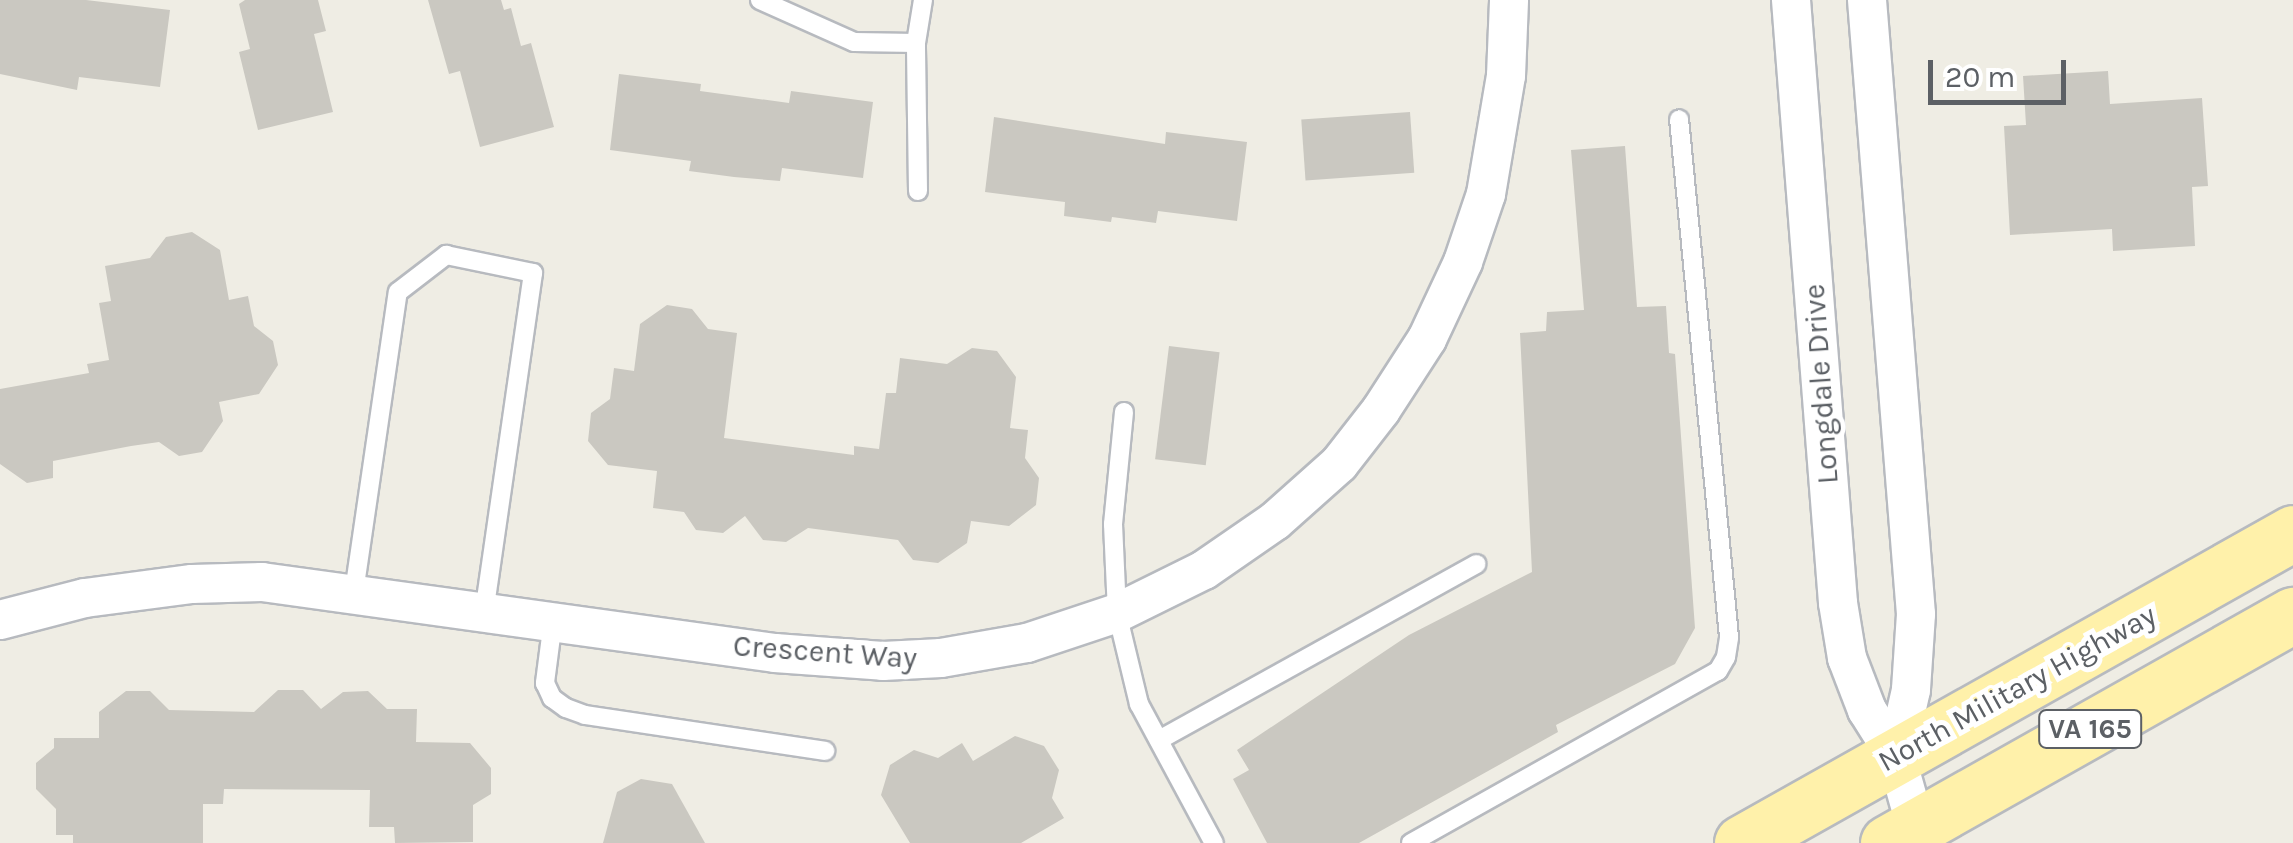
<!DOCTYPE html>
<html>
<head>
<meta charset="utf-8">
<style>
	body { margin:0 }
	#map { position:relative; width:2293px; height:843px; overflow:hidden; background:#efede4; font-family:Karla,sans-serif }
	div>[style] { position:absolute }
	.building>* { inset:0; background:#cac8c1; transform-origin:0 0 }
	.roads { filter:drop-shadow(2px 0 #b7babf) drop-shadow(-2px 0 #b7babf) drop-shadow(0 2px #b7babf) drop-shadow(0 -2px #b7babf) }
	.lane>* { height:18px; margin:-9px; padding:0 9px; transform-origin:9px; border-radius:9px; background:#fff }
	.street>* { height:38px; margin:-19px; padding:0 19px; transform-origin:19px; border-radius:19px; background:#fff }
	.primary>* { height:55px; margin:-27.5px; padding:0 27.5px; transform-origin:27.5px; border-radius:27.5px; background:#fff1aa }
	span { translate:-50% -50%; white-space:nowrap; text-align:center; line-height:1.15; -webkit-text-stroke:10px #fff; paint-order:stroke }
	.shield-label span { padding:2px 8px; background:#fff; border:2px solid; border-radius:8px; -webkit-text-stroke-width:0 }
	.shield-label { font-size:28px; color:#5c6065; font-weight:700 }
	.street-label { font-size:30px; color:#5c6065 }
	.scale { position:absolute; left:1928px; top:60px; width:138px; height:45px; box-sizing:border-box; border:5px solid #5c6065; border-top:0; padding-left:12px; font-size:30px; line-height:35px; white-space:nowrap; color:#5c6065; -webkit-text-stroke:8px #fff; paint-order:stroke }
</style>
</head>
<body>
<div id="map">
	<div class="building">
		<div style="clip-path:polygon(0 0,86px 0,170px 10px,160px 87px,79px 77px,77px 90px,0 74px)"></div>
		<div style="clip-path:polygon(245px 0,318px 0,326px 31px,314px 34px,333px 112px,258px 130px,239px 52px,250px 49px,239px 4px)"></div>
		<div style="clip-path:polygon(428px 0,501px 0,504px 10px,511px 8px,521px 46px,531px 43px,554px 127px,480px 147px,460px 71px,449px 74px)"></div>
		<div style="clip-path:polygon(2108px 71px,2110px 104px,2202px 98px,2208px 186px,2192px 187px,2195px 246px,2113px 251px,2112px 229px,2010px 235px,2004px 126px,2026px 125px,2023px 76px)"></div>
		<div style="clip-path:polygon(619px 74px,701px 84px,700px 91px,789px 103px,791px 91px,873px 102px,863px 178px,782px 168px,780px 181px,734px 177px,689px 171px,691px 161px,610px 150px)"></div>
		<div style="left:1410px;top:112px;width:61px;height:109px;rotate:86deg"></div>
		<div style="clip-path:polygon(994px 117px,1165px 144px,1166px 132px,1247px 142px,1237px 221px,1158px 211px,1156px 223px,1112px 217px,1111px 222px,1064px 216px,1065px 202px,985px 192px)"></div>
		<div style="clip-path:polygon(1625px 146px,1637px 307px,1666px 306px,1669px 353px,1675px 354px,1695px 628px,1675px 664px,1556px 725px,1558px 732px,1359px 843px,1267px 843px,1233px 779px,1249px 770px,1237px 750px,1409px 635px,1532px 572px,1520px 333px,1546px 331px,1547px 312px,1584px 310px,1571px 150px)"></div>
		<div style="clip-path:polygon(192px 232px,220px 250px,229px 300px,248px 296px,254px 326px,273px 341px,278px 365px,259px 394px,219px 402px,223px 421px,202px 452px,179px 456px,159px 442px,131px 446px,53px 461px,53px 478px,27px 483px,0 464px,0 389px,89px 373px,87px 364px,109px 360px,99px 303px,111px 301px,105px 266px,150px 258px,166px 237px)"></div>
		<div style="clip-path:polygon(667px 305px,692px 309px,708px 329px,737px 333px,724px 438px,854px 455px,854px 446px,879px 449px,886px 393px,896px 393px,900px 358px,947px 364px,972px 348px,997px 351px,1016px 377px,1010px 428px,1028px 430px,1025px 458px,1039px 478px,1036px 505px,1009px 526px,971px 521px,967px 543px,938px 563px,913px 560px,898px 540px,808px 528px,786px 542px,763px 540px,745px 516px,723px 533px,696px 530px,684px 512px,653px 508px,657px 471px,608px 465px,588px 441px,591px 413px,610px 399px,614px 368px,634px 371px,640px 324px)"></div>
		<div style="left:1169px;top:346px;width:51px;height:114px;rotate:7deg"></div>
		<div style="clip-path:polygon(278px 690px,303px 690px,321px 709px,343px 692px,368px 691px,387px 709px,417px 709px,416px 742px,470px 743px,491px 768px,491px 794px,473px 805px,473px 842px,395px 843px,394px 827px,369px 827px,370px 790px,224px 789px,223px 804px,203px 804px,203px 843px,73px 843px,73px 835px,56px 835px,56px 809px,36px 789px,36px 763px,54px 748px,54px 738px,99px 738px,99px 712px,126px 691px,150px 691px,169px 710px,254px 712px)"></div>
		<div style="clip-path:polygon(1015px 736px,1044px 746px,1059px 770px,1052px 798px,1064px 818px,1021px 843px,910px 843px,881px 795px,890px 765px,914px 750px,938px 758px,962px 743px,973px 761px)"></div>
		<div style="clip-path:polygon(641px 779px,672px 784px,705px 843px,603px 843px,617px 792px)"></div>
	</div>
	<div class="roads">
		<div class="lane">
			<div style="left:760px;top:0;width:103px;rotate:24.1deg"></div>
			<div style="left:854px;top:42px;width:62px;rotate:0.9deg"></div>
			<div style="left:918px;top:191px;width:148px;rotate:-90.8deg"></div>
			<div style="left:916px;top:43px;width:44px;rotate:-80.8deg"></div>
			<div style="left:1124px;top:412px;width:113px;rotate:95.6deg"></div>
			<div style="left:1113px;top:524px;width:89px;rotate:87.4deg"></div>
			<div style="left:1117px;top:613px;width:94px;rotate:76.4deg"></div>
			<div style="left:1139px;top:704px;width:158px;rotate:61.7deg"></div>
			<div style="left:354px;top:592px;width:303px;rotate:-81.7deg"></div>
			<div style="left:398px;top:292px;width:61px;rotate:-37.6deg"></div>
			<div style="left:446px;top:255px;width:89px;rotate:11.7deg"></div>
			<div style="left:533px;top:273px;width:342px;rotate:98.2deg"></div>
			<div style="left:553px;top:621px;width:63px;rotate:97.4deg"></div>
			<div style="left:545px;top:683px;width:17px;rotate:65deg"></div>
			<div style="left:552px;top:698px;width:17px;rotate:36deg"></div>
			<div style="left:566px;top:708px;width:20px;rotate:20deg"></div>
			<div style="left:585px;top:715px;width:243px;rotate:8.5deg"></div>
			<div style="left:1159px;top:740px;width:363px;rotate:-29deg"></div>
			<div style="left:1411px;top:843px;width:352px;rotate:-29.3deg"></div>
			<div style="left:1718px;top:671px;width:16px;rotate:-60deg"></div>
			<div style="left:1726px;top:657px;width:20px;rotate:-81deg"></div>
			<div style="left:1729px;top:637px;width:520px;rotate:-95.51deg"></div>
		</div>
		<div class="street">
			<div style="left:1791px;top:0;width:605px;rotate:85.54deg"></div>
			<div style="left:1838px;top:603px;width:56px;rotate:80.7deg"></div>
			<div style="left:1847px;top:658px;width:56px;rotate:69deg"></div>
			<div style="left:1867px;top:710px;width:54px;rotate:57.8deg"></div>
			<div style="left:1896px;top:756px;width:74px;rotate:74.3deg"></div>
			<div style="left:1867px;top:0;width:616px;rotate:85.44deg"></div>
			<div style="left:1916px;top:614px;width:76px;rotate:93.8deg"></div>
			<div style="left:1911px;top:690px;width:68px;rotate:102.8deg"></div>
			<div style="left:0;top:620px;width:88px;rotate:-14.5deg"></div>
			<div style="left:85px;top:598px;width:108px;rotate:-7.5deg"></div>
			<div style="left:192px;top:584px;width:70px;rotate:-1.6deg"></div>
			<div style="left:262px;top:582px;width:518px;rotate:7.88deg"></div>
			<div style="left:775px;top:653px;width:108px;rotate:4.2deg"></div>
			<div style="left:883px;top:661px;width:58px;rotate:-3deg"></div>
			<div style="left:941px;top:658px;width:87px;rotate:-9.9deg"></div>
			<div style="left:1027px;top:643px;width:95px;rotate:-18.4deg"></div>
			<div style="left:1117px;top:613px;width:97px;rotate:-26.3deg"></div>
			<div style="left:1204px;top:570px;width:86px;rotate:-34.6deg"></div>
			<div style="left:1275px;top:521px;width:86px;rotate:-41.7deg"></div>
			<div style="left:1339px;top:464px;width:68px;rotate:-52.1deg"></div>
			<div style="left:1381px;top:410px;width:85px;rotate:-57.1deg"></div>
			<div style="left:1427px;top:339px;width:85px;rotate:-64.9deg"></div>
			<div style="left:1463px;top:262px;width:72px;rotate:-71.3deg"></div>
			<div style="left:1486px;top:194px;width:120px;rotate:-80.4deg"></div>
			<div style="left:1506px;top:76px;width:76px;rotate:-87.7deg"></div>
		</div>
		<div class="primary">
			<div style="left:1742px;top:843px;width:632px;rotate:-29.36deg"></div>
			<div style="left:1888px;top:843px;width:465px;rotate:-29.4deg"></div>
		</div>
	</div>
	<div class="shield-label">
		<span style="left:2090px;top:729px">VA 165</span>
	</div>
	<div class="street-label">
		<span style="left:1821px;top:384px;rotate:-94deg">Longdale Drive</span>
		<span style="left:825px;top:652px;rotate:4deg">Crescent Way</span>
		<span style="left:2017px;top:688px;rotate:-29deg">North Military Highway</span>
	</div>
	<div class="scale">20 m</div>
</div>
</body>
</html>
